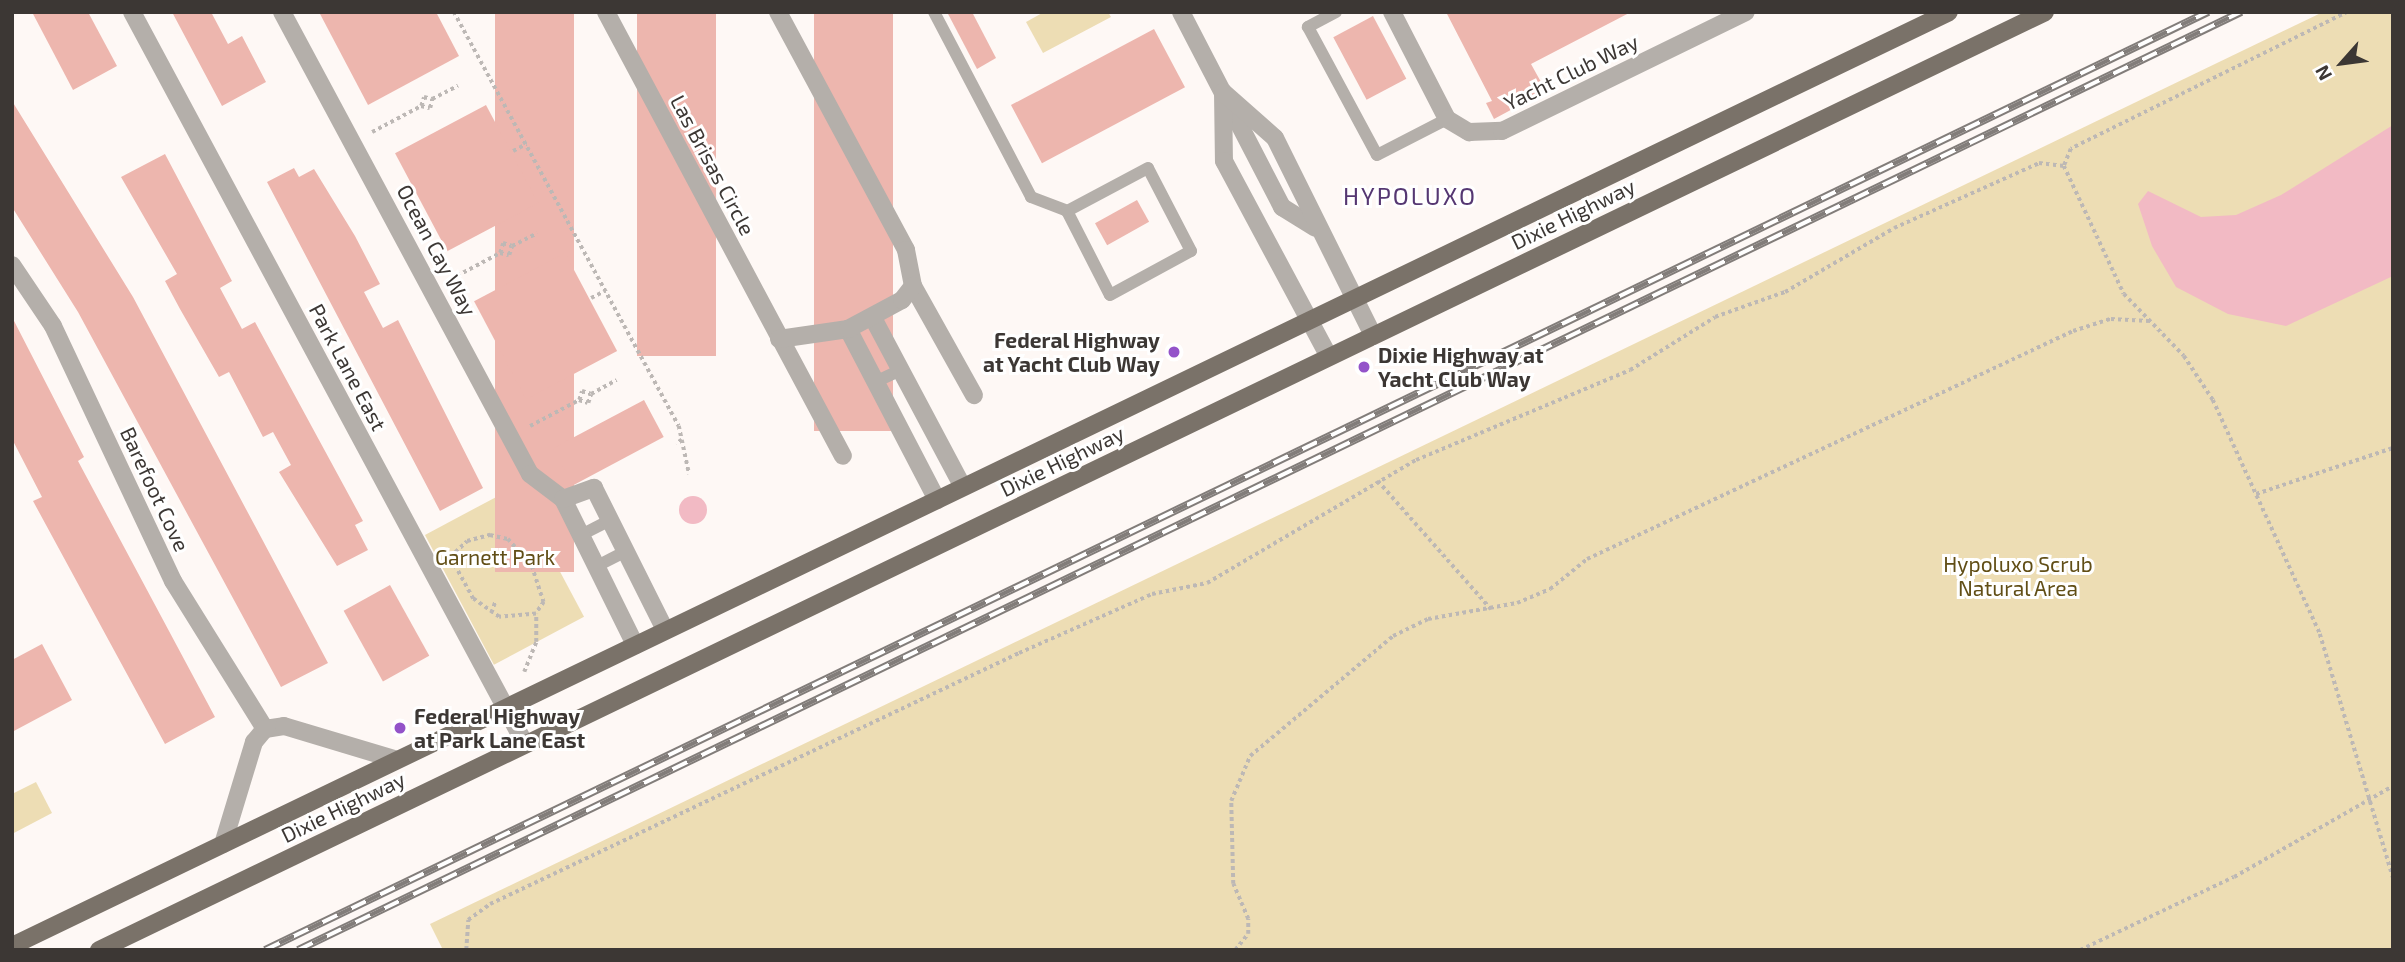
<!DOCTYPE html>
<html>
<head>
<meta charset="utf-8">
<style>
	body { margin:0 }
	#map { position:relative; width:2405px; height:962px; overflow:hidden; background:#fef8f5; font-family:"Exo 2",sans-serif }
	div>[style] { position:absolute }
	.green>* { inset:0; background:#edddb4; transform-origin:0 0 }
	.water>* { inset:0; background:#f2bac4 }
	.round { border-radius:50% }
	.building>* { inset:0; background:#edb6ae; transform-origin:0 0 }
	.path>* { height:3.5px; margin-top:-1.75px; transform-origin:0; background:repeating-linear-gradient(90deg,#bdb8b5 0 3.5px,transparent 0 7px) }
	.service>* { height:12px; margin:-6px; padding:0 6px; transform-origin:6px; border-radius:6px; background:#b4afaa }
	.minor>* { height:18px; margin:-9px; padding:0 9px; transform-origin:9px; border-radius:9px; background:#b4afaa }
	.primary>* { height:18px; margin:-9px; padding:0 9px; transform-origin:9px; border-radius:9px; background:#7a7269 }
	.rail>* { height:8px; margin-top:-4px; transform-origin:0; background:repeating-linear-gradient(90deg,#fff 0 16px,#827d7a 0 32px); box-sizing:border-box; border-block:2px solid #827d7a }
	.dots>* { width:19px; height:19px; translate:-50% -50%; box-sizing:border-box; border:4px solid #fff; border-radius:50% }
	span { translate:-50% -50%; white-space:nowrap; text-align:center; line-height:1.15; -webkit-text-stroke:6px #fff; paint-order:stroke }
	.street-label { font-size:21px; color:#3c3734 }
	.poi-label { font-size:21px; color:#3c3734; font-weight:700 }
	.right { translate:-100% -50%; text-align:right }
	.left { translate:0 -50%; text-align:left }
	.park-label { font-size:21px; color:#614e16 }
	.quarter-label { font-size:24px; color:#553772; letter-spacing:2px }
	.frame { position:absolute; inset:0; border:14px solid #3c3734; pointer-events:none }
	.north { position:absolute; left:2307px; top:28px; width:70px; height:70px; -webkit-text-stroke:5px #fff; paint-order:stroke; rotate:242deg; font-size:19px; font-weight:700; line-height:28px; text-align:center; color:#3c3734 }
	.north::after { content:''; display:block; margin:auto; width:24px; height:32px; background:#3c3734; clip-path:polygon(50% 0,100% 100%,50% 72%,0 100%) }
</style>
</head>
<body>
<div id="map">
	<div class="green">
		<div style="clip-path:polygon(1044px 12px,1108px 12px,1111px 17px,1043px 53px,1026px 22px)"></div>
		<div style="clip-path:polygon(2323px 12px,2393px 12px,2393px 950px,443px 950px,430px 924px)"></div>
		<div style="left:515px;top:487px;width:147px;height:102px;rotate:62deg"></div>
		<div style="clip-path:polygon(36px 782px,52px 813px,12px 834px,12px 794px)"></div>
	</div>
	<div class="water">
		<div style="clip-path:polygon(2393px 125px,2393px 276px,2286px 326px,2228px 314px,2176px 287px,2152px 246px,2138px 204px,2148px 191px,2201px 217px,2236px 215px,2281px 195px)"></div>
		<div class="round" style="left:679px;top:496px;width:28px;height:28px"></div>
	</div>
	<div class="building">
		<div style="clip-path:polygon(32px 12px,88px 12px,117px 66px,73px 90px)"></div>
		<div style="clip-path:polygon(172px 12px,211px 12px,228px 44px,242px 36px,266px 82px,222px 106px)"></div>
		<div style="clip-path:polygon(319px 12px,436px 12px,459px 56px,368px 105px)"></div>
		<div style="left:495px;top:12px;width:79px;height:560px"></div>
		<div style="left:637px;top:12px;width:79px;height:344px"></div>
		<div style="left:814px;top:12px;width:79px;height:419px"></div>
		<div style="clip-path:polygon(947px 12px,972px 12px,996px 58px,977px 69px)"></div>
		<div style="clip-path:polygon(1446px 12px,1631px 12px,1531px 64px,1546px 91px,1494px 119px,1486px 103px,1492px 101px)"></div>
		<div style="left:1373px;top:16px;width:71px;height:45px;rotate:62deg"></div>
		<div style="left:1154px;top:29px;width:66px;height:162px;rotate:62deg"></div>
		<div style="clip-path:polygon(12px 101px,133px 297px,328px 663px,281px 687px,78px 312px,12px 207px)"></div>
		<div style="left:486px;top:105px;width:111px;height:103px;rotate:62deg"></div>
		<div style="clip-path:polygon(165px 154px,232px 281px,220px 288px,242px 329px,255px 322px,363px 521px,355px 525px,368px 550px,337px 566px,279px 472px,291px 465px,273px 432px,263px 437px,229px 372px,219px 377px,180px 309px,165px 281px,177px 274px,121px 177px)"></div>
		<div style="clip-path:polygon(294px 168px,299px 177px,314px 169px,355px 236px,380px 284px,364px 292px,383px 328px,398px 320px,483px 488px,440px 511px,267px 182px)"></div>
		<div style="left:1137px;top:200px;width:25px;height:48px;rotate:61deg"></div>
		<div style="left:565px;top:253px;width:111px;height:103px;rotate:62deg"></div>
		<div style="clip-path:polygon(12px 317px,84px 457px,78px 461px,215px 717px,165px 744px,33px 501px,42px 497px,12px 439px)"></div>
		<div style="left:644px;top:400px;width:42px;height:103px;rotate:62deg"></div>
		<div style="left:390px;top:585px;width:81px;height:53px;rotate:61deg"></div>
		<div style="clip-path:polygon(42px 644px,72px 700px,12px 732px,12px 660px)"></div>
	</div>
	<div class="path">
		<div style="left:454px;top:12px;width:471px;rotate:61.5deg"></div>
		<div style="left:679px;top:426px;width:14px;rotate:78deg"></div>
		<div style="left:682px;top:440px;width:7px;rotate:146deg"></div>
		<div style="left:2348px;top:12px;width:309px;rotate:153.7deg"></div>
		<div style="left:2071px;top:149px;width:18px;rotate:112deg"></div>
		<div style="left:2064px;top:166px;width:141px;rotate:64.9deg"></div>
		<div style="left:2124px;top:294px;width:86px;rotate:45.9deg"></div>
		<div style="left:2184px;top:356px;width:53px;rotate:56.6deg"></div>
		<div style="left:2213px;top:400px;width:257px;rotate:65.4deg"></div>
		<div style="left:2320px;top:634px;width:254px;rotate:73.3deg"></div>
		<div style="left:421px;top:106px;width:9px;rotate:-72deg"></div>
		<div style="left:424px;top:97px;width:8px;rotate:14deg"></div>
		<div style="left:432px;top:99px;width:29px;rotate:-27deg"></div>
		<div style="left:372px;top:132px;width:55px;rotate:-28deg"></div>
		<div style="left:421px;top:106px;width:9px;rotate:13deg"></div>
		<div style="left:430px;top:108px;width:9px;rotate:-77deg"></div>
		<div style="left:513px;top:151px;width:15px;rotate:-28deg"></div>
		<div style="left:500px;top:253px;width:10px;rotate:-73deg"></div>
		<div style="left:503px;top:243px;width:9px;rotate:18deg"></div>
		<div style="left:512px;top:246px;width:28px;rotate:-27deg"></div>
		<div style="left:451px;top:279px;width:55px;rotate:-28deg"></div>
		<div style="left:500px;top:253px;width:9px;rotate:13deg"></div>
		<div style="left:509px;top:255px;width:9px;rotate:-72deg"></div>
		<div style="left:591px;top:298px;width:16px;rotate:-27deg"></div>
		<div style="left:579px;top:400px;width:9px;rotate:-72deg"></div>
		<div style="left:582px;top:391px;width:9px;rotate:18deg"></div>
		<div style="left:591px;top:394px;width:29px;rotate:-29deg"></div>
		<div style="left:530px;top:426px;width:55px;rotate:-28deg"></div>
		<div style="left:579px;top:400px;width:9px;rotate:18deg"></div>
		<div style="left:588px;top:403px;width:9px;rotate:-72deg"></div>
		<div style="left:682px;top:440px;width:35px;rotate:78deg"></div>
		<div style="left:1378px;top:481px;width:171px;rotate:48.6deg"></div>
		<div style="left:2256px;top:494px;width:145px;rotate:-18.6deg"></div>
		<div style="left:490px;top:535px;width:18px;rotate:13deg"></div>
		<div style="left:508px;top:539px;width:36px;rotate:48deg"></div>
		<div style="left:532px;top:566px;width:38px;rotate:72deg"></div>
		<div style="left:544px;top:602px;width:14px;rotate:124deg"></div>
		<div style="left:536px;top:614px;width:37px;rotate:175deg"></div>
		<div style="left:499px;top:617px;width:32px;rotate:-145deg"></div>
		<div style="left:473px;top:599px;width:48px;rotate:-118.7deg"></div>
		<div style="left:450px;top:557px;width:23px;rotate:-43deg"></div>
		<div style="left:467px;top:541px;width:24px;rotate:-15deg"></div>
		<div style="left:491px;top:613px;width:12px;rotate:-70deg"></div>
		<div style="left:524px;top:672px;width:32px;rotate:-68deg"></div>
		<div style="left:536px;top:642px;width:28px;rotate:-90deg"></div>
		<div style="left:466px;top:950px;width:30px;rotate:-86deg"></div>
		<div style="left:468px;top:920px;width:27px;rotate:-36deg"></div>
		<div style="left:490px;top:904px;width:586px;rotate:-25.38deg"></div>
		<div style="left:1019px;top:653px;width:145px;rotate:-23.9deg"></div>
		<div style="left:1152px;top:594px;width:56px;rotate:-11.3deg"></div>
		<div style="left:1207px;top:583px;width:243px;rotate:-30.5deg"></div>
		<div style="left:1416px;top:460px;width:232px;rotate:-22.8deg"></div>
		<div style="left:1630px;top:370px;width:100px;rotate:-31.9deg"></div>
		<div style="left:1715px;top:317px;width:74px;rotate:-19.7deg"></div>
		<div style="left:1785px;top:292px;width:126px;rotate:-30.4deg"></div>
		<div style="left:1894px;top:228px;width:159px;rotate:-24.1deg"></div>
		<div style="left:2039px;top:163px;width:25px;rotate:7deg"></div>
		<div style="left:1235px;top:950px;width:21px;rotate:-51deg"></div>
		<div style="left:1248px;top:934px;width:15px;rotate:-90deg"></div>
		<div style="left:1248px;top:919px;width:38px;rotate:-113deg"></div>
		<div style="left:1233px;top:884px;width:83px;rotate:-91.4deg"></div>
		<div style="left:1231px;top:801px;width:49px;rotate:-67.1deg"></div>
		<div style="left:1250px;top:756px;width:187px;rotate:-40deg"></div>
		<div style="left:1393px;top:636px;width:39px;rotate:-26deg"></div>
		<div style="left:1428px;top:619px;width:90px;rotate:-10.2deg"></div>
		<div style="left:1517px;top:603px;width:36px;rotate:-23deg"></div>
		<div style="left:1550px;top:589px;width:48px;rotate:-39deg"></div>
		<div style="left:1587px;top:559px;width:537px;rotate:-25.13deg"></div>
		<div style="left:2073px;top:331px;width:40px;rotate:-18deg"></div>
		<div style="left:2111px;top:319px;width:38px;rotate:3deg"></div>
		<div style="left:2080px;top:950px;width:170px;rotate:-25.4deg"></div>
		<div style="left:2234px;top:877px;width:183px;rotate:-29.8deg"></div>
	</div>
	<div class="service">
		<div style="left:934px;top:12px;width:209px;rotate:62.3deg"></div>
		<div style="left:1031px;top:197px;width:39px;rotate:21deg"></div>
		<div style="left:1067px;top:211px;width:94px;rotate:62.9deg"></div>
		<div style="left:1110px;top:295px;width:92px;rotate:-28.5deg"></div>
		<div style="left:1191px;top:251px;width:93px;rotate:-117.4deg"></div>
		<div style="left:1148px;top:168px;width:92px;rotate:152deg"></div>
		<div style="left:1336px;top:12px;width:32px;rotate:152deg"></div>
		<div style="left:1308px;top:27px;width:145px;rotate:61.7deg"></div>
		<div style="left:1377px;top:155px;width:79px;rotate:-27.2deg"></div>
		<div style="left:875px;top:382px;width:29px;rotate:-25deg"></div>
		<div style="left:581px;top:535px;width:31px;rotate:-27deg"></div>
		<div style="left:597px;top:566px;width:31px;rotate:-27deg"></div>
	</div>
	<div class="minor">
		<div style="left:132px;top:12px;width:831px;rotate:61.77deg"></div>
		<div style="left:282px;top:12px;width:524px;rotate:61.77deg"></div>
		<div style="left:530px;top:474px;width:41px;rotate:37.1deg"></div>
		<div style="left:563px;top:499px;width:163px;rotate:63.7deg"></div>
		<div style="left:606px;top:12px;width:503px;rotate:61.91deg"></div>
		<div style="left:778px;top:12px;width:270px;rotate:61.7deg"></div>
		<div style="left:906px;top:250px;width:37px;rotate:79deg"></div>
		<div style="left:913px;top:286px;width:125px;rotate:60.8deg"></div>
		<div style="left:1181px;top:12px;width:220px;rotate:62.6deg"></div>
		<div style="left:1282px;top:207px;width:39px;rotate:32deg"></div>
		<div style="left:1392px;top:12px;width:120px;rotate:62.8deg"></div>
		<div style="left:1447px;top:119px;width:26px;rotate:31deg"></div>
		<div style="left:1469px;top:132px;width:33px;rotate:-2deg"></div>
		<div style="left:1502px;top:131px;width:271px;rotate:-26deg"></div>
		<div style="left:1223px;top:92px;width:69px;rotate:89.2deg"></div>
		<div style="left:1224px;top:161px;width:222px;rotate:61.8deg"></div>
		<div style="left:1223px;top:92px;width:69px;rotate:41.5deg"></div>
		<div style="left:1275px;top:138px;width:220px;rotate:63.6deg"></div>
		<div style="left:12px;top:265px;width:73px;rotate:56.1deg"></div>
		<div style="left:53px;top:326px;width:282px;rotate:64.8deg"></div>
		<div style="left:173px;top:581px;width:174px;rotate:58.1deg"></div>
		<div style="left:873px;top:318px;width:191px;rotate:62deg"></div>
		<div style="left:848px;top:329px;width:193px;rotate:62.5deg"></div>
		<div style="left:779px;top:339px;width:70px;rotate:-8.2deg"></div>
		<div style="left:848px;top:329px;width:61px;rotate:-28.2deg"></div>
		<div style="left:902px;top:300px;width:18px;rotate:-52deg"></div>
		<div style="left:563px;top:499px;width:33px;rotate:-20deg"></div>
		<div style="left:594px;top:488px;width:159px;rotate:63.4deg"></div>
		<div style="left:223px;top:844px;width:107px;rotate:-73.1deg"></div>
		<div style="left:254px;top:742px;width:17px;rotate:-50deg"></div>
		<div style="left:265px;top:729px;width:19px;rotate:-9deg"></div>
		<div style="left:284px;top:726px;width:118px;rotate:16.7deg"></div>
	</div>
	<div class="primary">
		<div style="left:12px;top:946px;width:2150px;rotate:-25.74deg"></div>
		<div style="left:99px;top:950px;width:2160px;rotate:-25.73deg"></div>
	</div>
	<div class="rail">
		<div style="left:265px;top:950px;width:2158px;rotate:-25.77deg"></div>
		<div style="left:298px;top:950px;width:2158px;rotate:-25.77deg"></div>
	</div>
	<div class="dots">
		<div style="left:1174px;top:352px;background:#9353c9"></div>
		<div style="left:1364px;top:367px;background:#9353c9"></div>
		<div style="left:400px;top:728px;background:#9353c9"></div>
	</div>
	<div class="street-label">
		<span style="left:1571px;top:72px;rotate:-26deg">Yacht Club Way</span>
		<span style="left:713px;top:165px;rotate:62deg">Las Brisas Circle</span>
		<span style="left:1573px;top:214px;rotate:-26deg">Dixie Highway</span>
		<span style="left:437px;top:250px;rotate:62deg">Ocean Cay Way</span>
		<span style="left:348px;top:367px;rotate:62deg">Park Lane East</span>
		<span style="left:1062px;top:461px;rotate:-26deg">Dixie Highway</span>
		<span style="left:155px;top:489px;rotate:65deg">Barefoot Cove</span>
		<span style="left:343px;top:807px;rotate:-26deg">Dixie Highway</span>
	</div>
	<div class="poi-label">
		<span class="right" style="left:1160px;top:352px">Federal Highway<br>at Yacht Club Way</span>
		<span class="left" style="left:1378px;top:367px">Dixie Highway at<br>Yacht Club Way</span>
		<span class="left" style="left:414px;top:728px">Federal Highway<br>at Park Lane East</span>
	</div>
	<div class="park-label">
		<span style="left:495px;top:557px">Garnett Park</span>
		<span style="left:2018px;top:576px">Hypoluxo Scrub<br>Natural Area</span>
	</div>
	<div class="quarter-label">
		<span style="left:1410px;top:196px">HYPOLUXO</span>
	</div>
	<div class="frame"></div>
	<div class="north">N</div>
</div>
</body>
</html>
